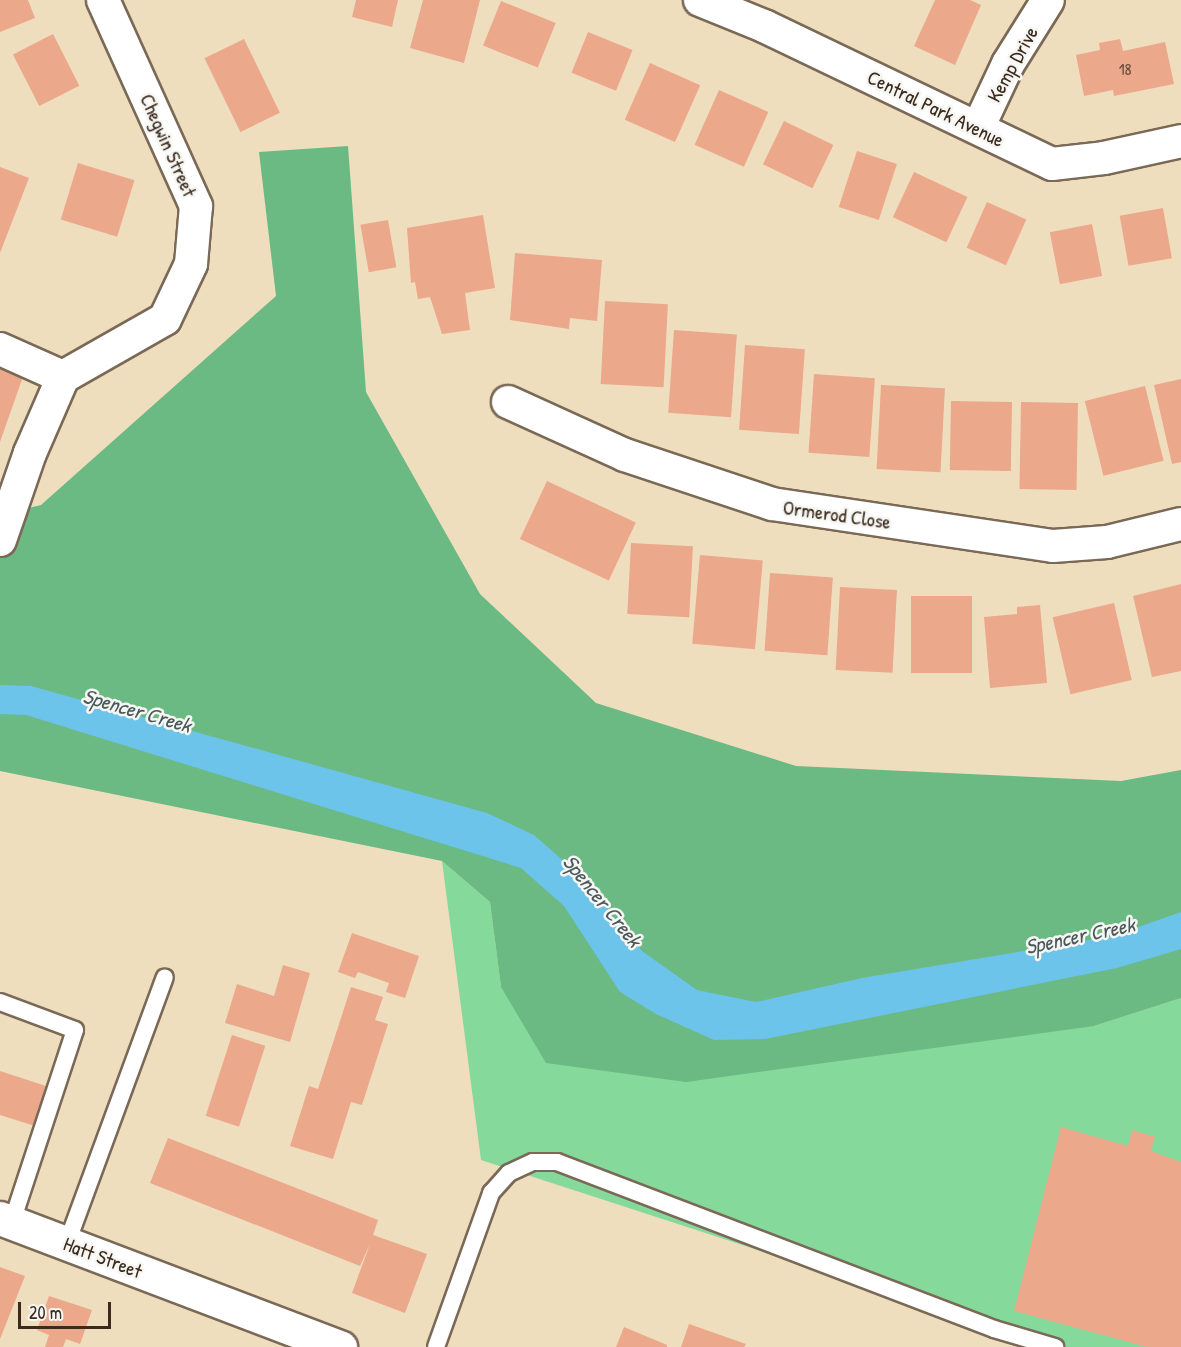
<!DOCTYPE html>
<html>
<head>
<meta charset="utf-8">
<style>
	body { margin:0 }
	#map { position:relative; width:1181px; height:1347px; overflow:hidden; background:#eedebd; font-family:"Patrick Hand",sans-serif }
	div>[style] { position:absolute }
	.green>* { inset:0; background:#84d99b }
	.forest>* { inset:0; background:#6bb983 }
	.water>* { inset:0; background:#6cc4ea }
	.building>* { inset:0; background:#eca88b; transform-origin:0 0 }
	.roads { filter:drop-shadow(2px 0 #7a6956) drop-shadow(-2px 0 #7a6956) drop-shadow(0 2px #7a6956) drop-shadow(0 -2px #7a6956) }
	.service>* { height:16px; margin:-8px; padding:0 8px; transform-origin:8px; border-radius:8px; background:#fff }
	.minor>* { height:32px; margin:-16px; padding:0 16px; transform-origin:16px; border-radius:16px; background:#fff }
	.tertiary>* { height:33px; margin:-16.5px; padding:0 16.5px; transform-origin:16.5px; border-radius:16.5px; background:#fff }
	span { translate:-50% -50%; white-space:nowrap; text-align:center; line-height:1.15; -webkit-text-stroke:5px #f6f6f2; paint-order:stroke }
	.number-label { font-size:16px; color:#674a39 }
	.number-label span { -webkit-text-stroke-width:0 }
	.street-label { font-size:20px; color:#3b2a1e }
	.water-label { font-size:21px; color:#4a585b; font-style:italic }
	.scale { position:absolute; left:18px; top:1302px; width:93px; height:27px; box-sizing:border-box; border:3px solid #3b2a1e; border-top:0; padding-left:8px; font-size:18px; line-height:21px; white-space:nowrap; color:#3b2a1e; -webkit-text-stroke:4px #f6f6f2; paint-order:stroke }
</style>
</head>
<body>
<div id="map">
	<div class="green">
		<div style="clip-path:polygon(442px 861px,490px 902px,501px 987px,1094px 1026px,1181px 998px,1181px 1347px,1056px 1347px,481px 1160px)"></div>
	</div>
	<div class="forest">
		<div style="clip-path:polygon(348px 146px,366px 392px,480px 594px,596px 703px,796px 766px,1121px 781px,1181px 770px,1181px 998px,1094px 1026px,686px 1082px,546px 1063px,501px 987px,490px 902px,442px 861px,0 771px,0 515px,41px 505px,276px 296px,259px 152px)"></div>
	</div>
	<div class="water">
		<div style="clip-path:polygon(0 685px,31px 686px,487px 813px,534px 835px,575px 871px,642px 951px,697px 990px,756px 1002px,862px 978px,1113px 936px,1181px 912px,1181px 949px,1117px 968px,765px 1039px,714px 1040px,656px 1014px,620px 992px,564px 906px,521px 868px,26px 715px,0 714px)"></div>
	</div>
	<div class="building">
		<div style="clip-path:polygon(0 0,28px 0,35px 18px,0 32px)"></div>
		<div style="clip-path:polygon(356px 0,398px 0,392px 27px,352px 17px)"></div>
		<div style="clip-path:polygon(423px 0,480px 0,464px 63px,410px 48px)"></div>
		<div style="clip-path:polygon(935px 0,970px 0,981px 5px,955px 65px,914px 46px)"></div>
		<div style="left:501px;top:1px;width:59px;height:48px;rotate:22deg"></div>
		<div style="left:588px;top:32px;width:48px;height:44px;rotate:22deg"></div>
		<div style="left:53px;top:34px;width:58px;height:45px;rotate:63deg"></div>
		<div style="left:244px;top:39px;width:82px;height:44px;rotate:64deg"></div>
		<div style="clip-path:polygon(1120px 39px,1123px 51px,1165px 42px,1174px 84px,1114px 96px,1113px 90px,1084px 96px,1076px 55px,1100px 50px,1099px 43px)"></div>
		<div style="left:650px;top:63px;width:55px;height:62px;rotate:24deg"></div>
		<div style="left:719px;top:90px;width:54px;height:60px;rotate:24deg"></div>
		<div style="left:784px;top:121px;width:55px;height:48px;rotate:26deg"></div>
		<div style="left:857px;top:151px;width:42px;height:59px;rotate:18deg"></div>
		<div style="left:78px;top:163px;width:59px;height:59px;rotate:17deg"></div>
		<div style="clip-path:polygon(0 167px,29px 178px,0 253px)"></div>
		<div style="left:914px;top:172px;width:59px;height:50px;rotate:25deg"></div>
		<div style="left:987px;top:202px;width:43px;height:50px;rotate:24deg"></div>
		<div style="left:1163px;top:208px;width:51px;height:44px;rotate:80deg"></div>
		<div style="clip-path:polygon(483px 215px,495px 288px,465px 293px,470px 330px,442px 334px,430px 297px,418px 299px,415px 282px,411px 283px,407px 228px)"></div>
		<div style="left:388px;top:220px;width:48px;height:28px;rotate:80deg"></div>
		<div style="left:1092px;top:224px;width:53px;height:43px;rotate:79deg"></div>
		<div style="clip-path:polygon(515px 253px,602px 260px,597px 321px,570px 318px,569px 329px,510px 320px)"></div>
		<div style="left:605px;top:301px;width:63px;height:83px;rotate:3deg"></div>
		<div style="left:674px;top:330px;width:63px;height:83px;rotate:4deg"></div>
		<div style="left:745px;top:345px;width:60px;height:85px;rotate:4deg"></div>
		<div style="clip-path:polygon(0 359px,26px 368px,0 442px)"></div>
		<div style="left:814px;top:374px;width:61px;height:79px;rotate:4deg"></div>
		<div style="clip-path:polygon(1181px 379px,1181px 462px,1172px 464px,1154px 385px)"></div>
		<div style="left:881px;top:385px;width:64px;height:84px;rotate:3deg"></div>
		<div style="left:1145px;top:386px;width:77px;height:62px;rotate:76deg"></div>
		<div style="left:951px;top:401px;width:61px;height:69px;rotate:1deg"></div>
		<div style="left:1021px;top:402px;width:57px;height:87px;rotate:1deg"></div>
		<div style="left:547px;top:481px;width:98px;height:64px;rotate:25deg"></div>
		<div style="left:631px;top:543px;width:62px;height:71px;rotate:3deg"></div>
		<div style="left:700px;top:555px;width:63px;height:89px;rotate:5deg"></div>
		<div style="left:770px;top:573px;width:63px;height:78px;rotate:4deg"></div>
		<div style="clip-path:polygon(1181px 584px,1181px 671px,1152px 677px,1133px 596px)"></div>
		<div style="left:840px;top:587px;width:57px;height:83px;rotate:3deg"></div>
		<div style="left:972px;top:596px;width:77px;height:61px;rotate:90deg"></div>
		<div style="left:1114px;top:603px;width:79px;height:63px;rotate:77deg"></div>
		<div style="clip-path:polygon(1040px 605px,1047px 683px,990px 688px,984px 617px,1017px 614px,1017px 607px)"></div>
		<div style="clip-path:polygon(352px 933px,419px 956px,405px 998px,386px 992px,389px 983px,358px 972px,355px 978px,338px 972px)"></div>
		<div style="clip-path:polygon(283px 965px,310px 973px,290px 1042px,225px 1023px,237px 984px,274px 996px)"></div>
		<div style="clip-path:polygon(351px 987px,383px 997px,375px 1020px,388px 1024px,362px 1105px,351px 1102px,333px 1159px,290px 1146px,309px 1086px,318px 1089px)"></div>
		<div style="left:232px;top:1035px;width:35px;height:85px;rotate:18deg"></div>
		<div style="clip-path:polygon(0 1071px,49px 1087px,35px 1126px,0 1115px)"></div>
		<div style="clip-path:polygon(1061px 1127px,1128px 1146px,1132px 1130px,1155px 1137px,1151px 1151px,1181px 1162px,1181px 1347px,1147px 1347px,1014px 1311px)"></div>
		<div style="clip-path:polygon(168px 1138px,378px 1220px,373px 1235px,427px 1254px,405px 1313px,352px 1293px,370px 1244px,360px 1266px,150px 1183px)"></div>
		<div style="clip-path:polygon(0 1267px,25px 1276px,0 1339px)"></div>
		<div style="clip-path:polygon(49px 1296px,92px 1310px,80px 1344px,66px 1339px,63px 1347px,45px 1347px,49px 1335px,37px 1330px)"></div>
		<div style="clip-path:polygon(689px 1324px,746px 1344px,744px 1347px,681px 1347px)"></div>
		<div style="clip-path:polygon(624px 1327px,667px 1345px,667px 1347px,616px 1347px)"></div>
	</div>
	<div class="roads">
		<div class="service">
			<div style="left:0;top:1002px;width:80px;rotate:20.5deg"></div>
			<div style="left:75px;top:1030px;width:202px;rotate:108.2deg"></div>
			<div style="left:67px;top:1243px;width:283px;rotate:-69.8deg"></div>
			<div style="left:436px;top:1347px;width:164px;rotate:-70.3deg"></div>
			<div style="left:491px;top:1193px;width:27px;rotate:-48deg"></div>
			<div style="left:509px;top:1173px;width:26px;rotate:-25deg"></div>
			<div style="left:533px;top:1162px;width:24px"></div>
			<div style="left:557px;top:1162px;width:468px;rotate:20.9deg"></div>
			<div style="left:994px;top:1329px;width:64px;rotate:16.4deg"></div>
		</div>
		<div class="minor">
			<div style="left:700px;top:0;width:69px;rotate:22.1deg"></div>
			<div style="left:764px;top:26px;width:319px;rotate:25.6deg"></div>
			<div style="left:1052px;top:164px;width:52px;rotate:-6.6deg"></div>
			<div style="left:1104px;top:158px;width:79px;rotate:-12.4deg"></div>
			<div style="left:978px;top:128px;width:71px;rotate:-64.9deg"></div>
			<div style="left:1008px;top:64px;width:75px;rotate:-58deg"></div>
			<div style="left:0;top:349px;width:69px;rotate:24deg"></div>
			<div style="left:63px;top:377px;width:117px;rotate:-29.6deg"></div>
			<div style="left:165px;top:319px;width:61px;rotate:-64.7deg"></div>
			<div style="left:191px;top:264px;width:58px;rotate:-85.1deg"></div>
			<div style="left:196px;top:206px;width:226px;rotate:-114.3deg"></div>
			<div style="left:508px;top:402px;width:128px;rotate:24.4deg"></div>
			<div style="left:625px;top:455px;width:155px;rotate:18.4deg"></div>
			<div style="left:772px;top:504px;width:284px;rotate:8.5deg"></div>
			<div style="left:1053px;top:546px;width:54px;rotate:-4.2deg"></div>
			<div style="left:1107px;top:542px;width:76px;rotate:-13.7deg"></div>
			<div style="left:0;top:540px;width:92px;rotate:-71deg"></div>
			<div style="left:30px;top:453px;width:83px;rotate:-66.5deg"></div>
		</div>
		<div class="tertiary">
			<div style="left:0;top:1218px;width:364px;rotate:20.8deg"></div>
		</div>
	</div>
	<div class="number-label">
		<span style="left:1125px;top:69px">18</span>
	</div>
	<div class="street-label">
		<span style="left:1012px;top:64px;rotate:-61deg">Kemp Drive</span>
		<span style="left:936px;top:108px;rotate:26deg">Central Park Avenue</span>
		<span style="left:169px;top:145px;rotate:66deg">Chegwin Street</span>
		<span style="left:837px;top:514px;rotate:8deg">Ormerod Close</span>
		<span style="left:103px;top:1257px;rotate:21deg">Hatt Street</span>
	</div>
	<div class="water-label">
		<span style="left:137px;top:711px;rotate:16deg">Spencer Creek</span>
		<span style="left:602px;top:901px;rotate:51deg">Spencer Creek</span>
		<span style="left:1080px;top:936px;rotate:-12deg">Spencer Creek</span>
	</div>
	<div class="scale">20 m</div>
</div>
</body>
</html>
